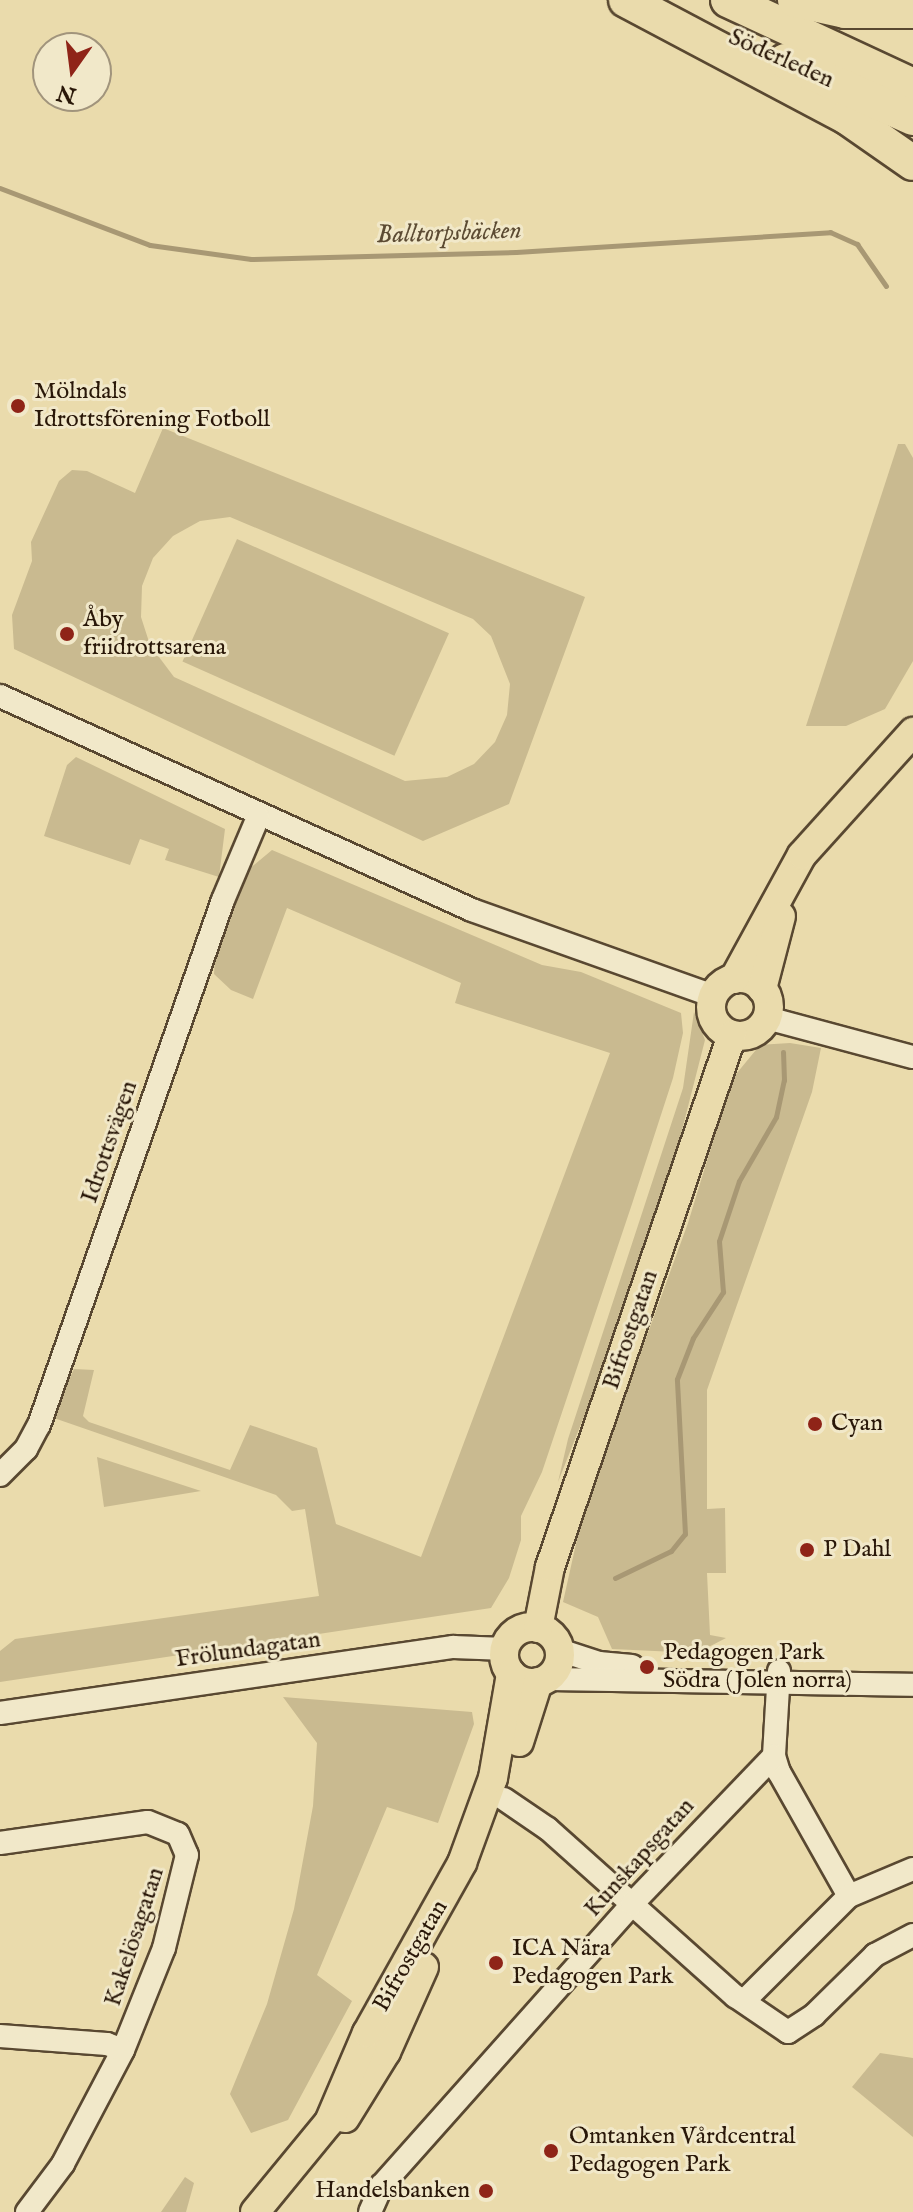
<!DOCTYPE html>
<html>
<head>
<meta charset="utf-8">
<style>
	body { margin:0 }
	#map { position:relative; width:913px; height:2212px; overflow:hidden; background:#eadbac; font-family:"IM FELL English",serif }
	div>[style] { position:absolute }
	.green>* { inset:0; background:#c9ba90; transform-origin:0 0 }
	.stream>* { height:5px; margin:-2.5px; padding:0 2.5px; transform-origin:2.5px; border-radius:2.5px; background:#a89874 }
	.roads { filter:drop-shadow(2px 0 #594831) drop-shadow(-2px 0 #594831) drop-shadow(0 2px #594831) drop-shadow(0 -2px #594831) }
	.minor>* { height:22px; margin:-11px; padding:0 11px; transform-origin:11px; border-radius:11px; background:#f1e8c9 }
	.major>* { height:28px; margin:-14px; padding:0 14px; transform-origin:14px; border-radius:14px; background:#eadbac }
	.major>.ring { margin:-14px; padding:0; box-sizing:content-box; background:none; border:28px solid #eadbac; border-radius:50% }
	.highway>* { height:34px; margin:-17px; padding:0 17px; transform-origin:17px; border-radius:17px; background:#eadbac }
	.dots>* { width:22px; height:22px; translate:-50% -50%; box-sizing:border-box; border:4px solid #f1e8c9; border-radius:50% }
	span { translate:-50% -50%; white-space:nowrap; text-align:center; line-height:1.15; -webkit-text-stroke:6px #f1e8c9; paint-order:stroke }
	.street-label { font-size:24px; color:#291708 }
	.poi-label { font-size:24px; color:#291708 }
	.left { translate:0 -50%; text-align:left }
	.right { translate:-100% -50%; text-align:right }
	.water-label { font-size:26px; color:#5c4b33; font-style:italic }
	.north { position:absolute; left:32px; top:32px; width:80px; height:80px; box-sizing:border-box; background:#f1e8c9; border:2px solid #a1947c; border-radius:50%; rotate:194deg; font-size:22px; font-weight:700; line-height:32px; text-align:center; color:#291708 }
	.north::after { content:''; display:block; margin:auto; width:28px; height:36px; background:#8f2418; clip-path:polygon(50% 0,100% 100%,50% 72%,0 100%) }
</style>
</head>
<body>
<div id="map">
	<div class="green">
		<div style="clip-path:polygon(evenodd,163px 428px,585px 597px,509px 804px,423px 841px,14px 649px,12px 615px,32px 561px,31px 542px,59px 481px,72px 470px,87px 471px,135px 493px,163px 428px,230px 517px,473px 619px,491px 636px,510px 684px,507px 715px,495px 742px,474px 764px,447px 777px,405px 781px,174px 677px,150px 645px,141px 617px,142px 586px,153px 558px,173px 536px,200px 521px,230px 517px)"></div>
		<div style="clip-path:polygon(898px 444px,905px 444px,913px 458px,913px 661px,885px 709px,846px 726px,806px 726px)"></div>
		<div style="left:237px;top:539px;width:232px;height:134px;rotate:24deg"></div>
		<div style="clip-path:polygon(76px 757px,225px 829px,219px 877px,165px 860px,169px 849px,140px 839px,130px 865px,44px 836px,67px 765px)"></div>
		<div style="clip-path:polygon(272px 850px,542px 965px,581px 972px,681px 1013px,683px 1033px,673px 1078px,632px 1204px,542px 1472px,521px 1516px,521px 1540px,509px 1578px,491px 1608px,0 1682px,0 1651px,15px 1639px,319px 1596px,305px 1509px,292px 1511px,276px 1495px,51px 1417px,74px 1369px,94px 1370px,83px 1416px,89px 1422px,230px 1470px,250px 1425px,317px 1448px,336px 1524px,421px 1557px,610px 1053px,455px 1003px,461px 983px,287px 908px,253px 999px,231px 990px,214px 974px,215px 958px,248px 870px)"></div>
		<div style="clip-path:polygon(694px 1012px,705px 1040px,681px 1134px,606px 1361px,558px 1482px,568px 1439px,683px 1088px)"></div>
		<div style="clip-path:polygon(790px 1043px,821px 1048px,812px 1092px,707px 1390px,707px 1509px,725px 1508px,726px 1573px,707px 1573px,710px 1635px,726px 1638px,697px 1653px,612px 1649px,598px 1617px,563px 1602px,584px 1508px,688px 1223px,732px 1079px,760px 1045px)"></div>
		<div style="clip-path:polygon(97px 1457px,201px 1491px,104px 1507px)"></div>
		<div style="clip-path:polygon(283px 1697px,472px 1712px,474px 1724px,438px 1823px,387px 1807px,317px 1975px,352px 2001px,288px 2120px,251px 2133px,230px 2094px,267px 2004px,294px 1909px,313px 1806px,317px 1743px)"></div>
		<div style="clip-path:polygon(880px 2053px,913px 2058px,913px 2137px,852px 2087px)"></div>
		<div style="clip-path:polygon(185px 2177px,194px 2183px,186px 2212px,161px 2212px)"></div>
	</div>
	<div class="stream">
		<div style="left:0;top:188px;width:160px;rotate:20.8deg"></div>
		<div style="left:150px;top:245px;width:102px;rotate:7.9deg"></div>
		<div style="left:251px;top:259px;width:265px;rotate:-1.5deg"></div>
		<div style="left:516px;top:252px;width:315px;rotate:-3.6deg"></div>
		<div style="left:830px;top:232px;width:30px;rotate:24deg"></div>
		<div style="left:857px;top:244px;width:51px;rotate:55.4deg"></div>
		<div style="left:615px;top:1578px;width:62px;rotate:-25.7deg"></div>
		<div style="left:671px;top:1551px;width:22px;rotate:-51deg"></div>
		<div style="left:685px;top:1534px;width:155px;rotate:-93deg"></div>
		<div style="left:677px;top:1379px;width:44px;rotate:-68.7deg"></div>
		<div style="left:693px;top:1338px;width:55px;rotate:-56.9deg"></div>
		<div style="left:723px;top:1292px;width:51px;rotate:-94.5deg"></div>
		<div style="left:719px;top:1241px;width:63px;rotate:-71.6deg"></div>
		<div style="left:739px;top:1181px;width:74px;rotate:-60deg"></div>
		<div style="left:776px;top:1117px;width:38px;rotate:-78deg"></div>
		<div style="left:784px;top:1080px;width:28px;rotate:-92deg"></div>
	</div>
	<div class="roads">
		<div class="minor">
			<div style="left:0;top:696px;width:518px;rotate:24.39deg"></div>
			<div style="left:472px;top:910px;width:257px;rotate:19.6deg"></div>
			<div style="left:767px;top:1018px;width:151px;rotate:15deg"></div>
			<div style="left:0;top:1475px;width:37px;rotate:-45deg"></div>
			<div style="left:26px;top:1449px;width:27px;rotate:-62deg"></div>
			<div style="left:39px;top:1425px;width:556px;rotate:-70.69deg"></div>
			<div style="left:223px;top:900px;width:90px;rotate:-67.1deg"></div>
			<div style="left:559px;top:1650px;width:42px;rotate:18deg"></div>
			<div style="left:599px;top:1663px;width:33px;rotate:5deg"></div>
			<div style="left:779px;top:1671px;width:85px;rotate:93.4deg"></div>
			<div style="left:774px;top:1756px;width:17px;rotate:73deg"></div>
			<div style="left:779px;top:1772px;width:142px;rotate:60.6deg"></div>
			<div style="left:545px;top:1679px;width:368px;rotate:0.9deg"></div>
			<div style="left:0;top:1713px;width:458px;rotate:-8.3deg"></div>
			<div style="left:453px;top:1647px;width:51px;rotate:2.2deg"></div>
			<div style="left:504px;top:1799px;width:53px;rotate:34.3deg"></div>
			<div style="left:548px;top:1829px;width:251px;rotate:41.8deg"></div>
			<div style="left:735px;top:1996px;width:64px;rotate:34.2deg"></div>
			<div style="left:788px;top:2032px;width:31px;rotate:-33deg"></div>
			<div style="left:814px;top:2015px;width:86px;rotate:-44.5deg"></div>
			<div style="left:875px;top:1955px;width:43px;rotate:-27.8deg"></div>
			<div style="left:0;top:1843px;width:149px;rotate:-8.1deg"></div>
			<div style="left:148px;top:1822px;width:32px;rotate:22deg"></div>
			<div style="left:178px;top:1834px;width:23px;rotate:67deg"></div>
			<div style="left:187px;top:1855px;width:96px;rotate:103.9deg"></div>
			<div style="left:164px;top:1948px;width:110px;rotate:111.9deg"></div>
			<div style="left:123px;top:2050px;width:129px;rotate:117.8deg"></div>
			<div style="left:63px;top:2164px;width:60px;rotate:126.9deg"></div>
			<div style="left:745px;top:2000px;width:147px;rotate:-45deg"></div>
			<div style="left:849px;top:1896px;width:69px;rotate:-22.9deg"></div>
			<div style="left:0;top:2036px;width:107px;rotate:4.3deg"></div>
			<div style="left:107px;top:2044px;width:17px;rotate:21deg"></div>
			<div style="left:370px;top:2212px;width:30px;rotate:-66deg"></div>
			<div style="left:382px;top:2185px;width:376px;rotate:-48.3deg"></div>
			<div style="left:632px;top:1904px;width:205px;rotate:-46.2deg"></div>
		</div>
		<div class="major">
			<div class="ring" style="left:711px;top:978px;width:30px;height:30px"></div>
			<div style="left:734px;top:979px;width:141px;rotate:-61.3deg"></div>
			<div style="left:802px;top:855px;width:166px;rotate:-47.9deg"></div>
			<div style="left:762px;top:989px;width:75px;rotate:-75.4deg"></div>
			<div class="ring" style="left:504px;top:1627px;width:28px;height:28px"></div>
			<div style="left:538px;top:1628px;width:62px;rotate:-78.9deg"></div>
			<div style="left:550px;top:1567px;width:562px;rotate:-71.11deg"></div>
			<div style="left:519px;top:1742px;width:63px;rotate:-72.4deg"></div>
			<div style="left:345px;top:2118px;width:78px;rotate:-58.2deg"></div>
			<div style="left:386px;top:2052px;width:93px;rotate:-65.9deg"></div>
			<div style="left:255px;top:2212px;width:117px;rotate:-50.6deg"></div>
			<div style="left:329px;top:2122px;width:97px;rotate:-66.9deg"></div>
			<div style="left:367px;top:2033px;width:195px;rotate:-60.8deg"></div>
			<div style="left:462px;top:1863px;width:90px;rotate:-70deg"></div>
			<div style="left:493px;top:1778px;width:106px;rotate:-80.2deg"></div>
		</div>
		<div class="highway">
			<div style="left:626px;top:0;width:250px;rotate:27.9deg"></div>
			<div style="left:847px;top:117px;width:80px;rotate:34.9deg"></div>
			<div style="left:728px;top:0;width:204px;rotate:24.9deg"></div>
			<div style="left:795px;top:0;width:51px;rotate:12.4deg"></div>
			<div style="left:845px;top:11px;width:68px"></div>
			<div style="left:785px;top:61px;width:140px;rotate:24deg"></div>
		</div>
	</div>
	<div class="dots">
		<div style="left:18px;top:406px;background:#8f2418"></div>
		<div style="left:67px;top:634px;background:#8f2418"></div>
		<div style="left:815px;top:1424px;background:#8f2418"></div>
		<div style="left:807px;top:1550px;background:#8f2418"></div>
		<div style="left:647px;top:1667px;background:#8f2418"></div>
		<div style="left:496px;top:1963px;background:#8f2418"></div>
		<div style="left:551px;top:2151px;background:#8f2418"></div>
		<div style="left:486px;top:2191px;background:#8f2418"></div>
	</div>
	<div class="street-label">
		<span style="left:781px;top:59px;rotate:24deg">Söderleden</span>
		<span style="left:110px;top:1142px;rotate:-71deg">Idrottsvägen</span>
		<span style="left:631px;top:1330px;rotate:-71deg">Bifrostgatan</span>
		<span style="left:248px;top:1650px;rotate:-8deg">Frölundagatan</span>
		<span style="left:640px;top:1858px;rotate:-48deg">Kunskapsgatan</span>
		<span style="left:135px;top:1937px;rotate:-72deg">Kakelösagatan</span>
		<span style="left:411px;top:1956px;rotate:-60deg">Bifrostgatan</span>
	</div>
	<div class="poi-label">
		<span class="left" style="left:34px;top:406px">Mölndals<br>Idrottsförening Fotboll</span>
		<span class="left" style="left:83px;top:634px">Åby<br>friidrottsarena</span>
		<span class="left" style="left:831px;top:1424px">Cyan</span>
		<span class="left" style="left:823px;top:1550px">P Dahl</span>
		<span class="left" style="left:663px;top:1667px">Pedagogen Park<br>Södra (Jolen norra)</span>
		<span class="left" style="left:512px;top:1963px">ICA Nära<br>Pedagogen Park</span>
		<span class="left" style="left:569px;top:2151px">Omtanken Vårdcentral<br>Pedagogen Park</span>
		<span class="right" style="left:470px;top:2191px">Handelsbanken</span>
	</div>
	<div class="water-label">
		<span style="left:449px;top:233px;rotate:-2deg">Balltorpsbäcken</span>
	</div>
	<div class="north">N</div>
</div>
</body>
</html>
